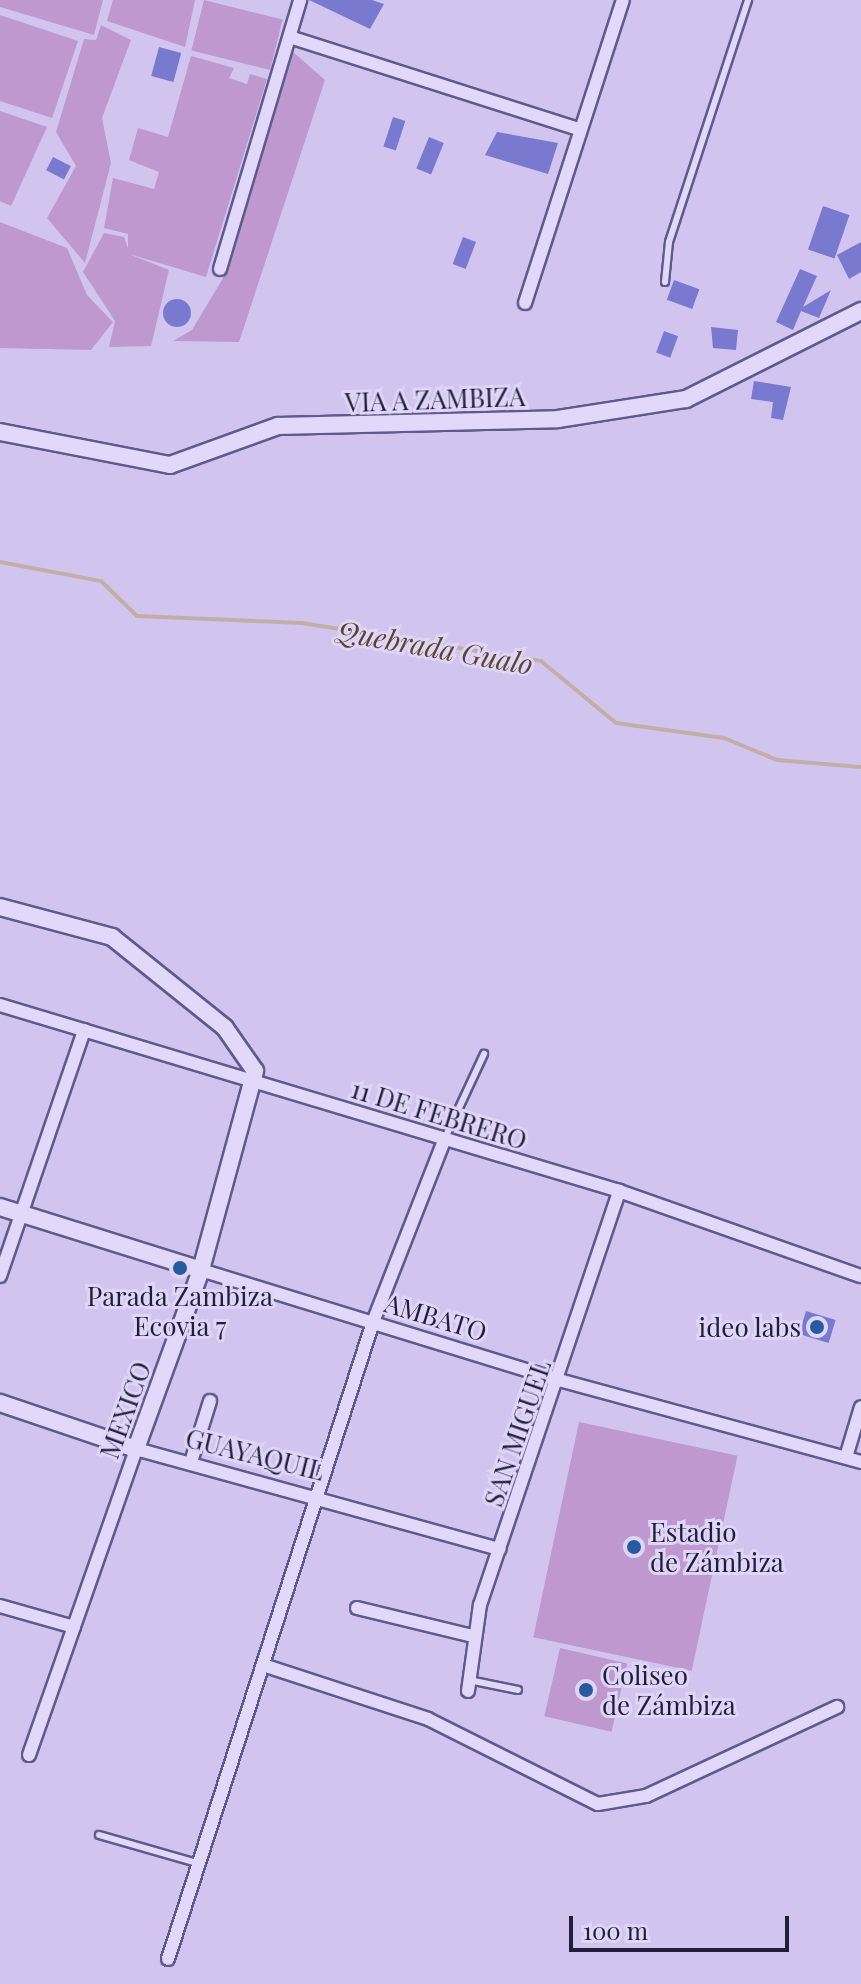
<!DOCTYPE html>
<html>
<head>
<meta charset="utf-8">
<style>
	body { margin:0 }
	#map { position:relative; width:861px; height:1984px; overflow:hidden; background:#d1c5f0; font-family:"Playfair Display",serif }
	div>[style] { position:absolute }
	.green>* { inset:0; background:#be98cf; transform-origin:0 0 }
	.stream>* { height:4px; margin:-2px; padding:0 2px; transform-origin:2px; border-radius:2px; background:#c3aea7 }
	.building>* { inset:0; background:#797acf; transform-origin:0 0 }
	.round { border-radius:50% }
	.roads { filter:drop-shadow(2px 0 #5f5a8c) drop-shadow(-2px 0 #5f5a8c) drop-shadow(0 2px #5f5a8c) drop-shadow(0 -2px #5f5a8c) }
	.lane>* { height:6px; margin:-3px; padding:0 3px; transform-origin:3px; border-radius:3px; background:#e2d9fa }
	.street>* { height:12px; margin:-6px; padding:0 6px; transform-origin:6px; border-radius:6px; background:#e2d9fa }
	.secondary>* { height:16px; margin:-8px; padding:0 8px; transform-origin:8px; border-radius:8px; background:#e2d9fa }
	.dots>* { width:22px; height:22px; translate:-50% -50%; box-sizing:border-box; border:4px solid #ded5f7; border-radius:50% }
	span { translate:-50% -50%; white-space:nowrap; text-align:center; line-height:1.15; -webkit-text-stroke:6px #ded5f7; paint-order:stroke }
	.street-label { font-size:26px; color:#201e3b }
	.poi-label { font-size:26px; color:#201e3b }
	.right { translate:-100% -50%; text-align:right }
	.left { translate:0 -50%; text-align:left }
	.water-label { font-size:28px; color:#5b452d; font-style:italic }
	.scale { position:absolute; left:569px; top:1916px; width:220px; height:36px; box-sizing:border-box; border:4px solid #201e3b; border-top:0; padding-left:10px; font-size:24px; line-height:28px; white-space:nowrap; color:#201e3b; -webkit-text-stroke:6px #ded5f7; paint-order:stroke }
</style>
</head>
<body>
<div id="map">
	<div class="green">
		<div style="clip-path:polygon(0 0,103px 0,94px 35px,0 7px)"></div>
		<div style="clip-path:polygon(113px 0,195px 0,185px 47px,107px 21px)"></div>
		<div style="left:204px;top:0;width:81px;height:52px;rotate:14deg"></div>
		<div style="clip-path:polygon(0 15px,78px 41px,52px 118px,0 101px)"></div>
		<div style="clip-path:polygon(101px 25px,131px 40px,102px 118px,111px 163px,85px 263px,47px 218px,76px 166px,56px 132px,84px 39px,96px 40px)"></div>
		<div style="clip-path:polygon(293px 52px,325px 80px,239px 342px,173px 341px,192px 330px,229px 268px)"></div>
		<div style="clip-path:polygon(191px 56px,234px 68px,229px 78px,247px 84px,250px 74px,267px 79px,206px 277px,129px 254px,169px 270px,151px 346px,109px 347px,115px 321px,83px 272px,104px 233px,124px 237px,128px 248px,128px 234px,104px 228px,113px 178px,154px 189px,159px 172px,129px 160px,138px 128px,168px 137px)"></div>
		<div style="clip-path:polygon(0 111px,47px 127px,11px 206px,0 201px)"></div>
		<div style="clip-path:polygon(0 222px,67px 248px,87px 295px,113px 322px,91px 350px,0 348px)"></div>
		<div style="left:579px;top:1422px;width:162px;height:220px;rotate:12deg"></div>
		<div style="left:560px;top:1648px;width:69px;height:70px;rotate:13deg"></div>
	</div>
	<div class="stream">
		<div style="left:0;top:562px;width:103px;rotate:10.7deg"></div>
		<div style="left:101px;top:581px;width:50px;rotate:44.2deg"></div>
		<div style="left:137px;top:616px;width:165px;rotate:2.4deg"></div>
		<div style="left:302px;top:623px;width:242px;rotate:9deg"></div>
		<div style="left:541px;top:661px;width:97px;rotate:39.6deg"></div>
		<div style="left:616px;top:723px;width:109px;rotate:7.9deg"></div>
		<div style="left:724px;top:738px;width:57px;rotate:22.5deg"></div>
		<div style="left:777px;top:760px;width:84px;rotate:4.8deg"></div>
	</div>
	<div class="building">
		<div style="clip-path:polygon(309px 0,372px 0,384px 4px,370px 29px)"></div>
		<div style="left:159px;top:47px;width:23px;height:30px;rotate:15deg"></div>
		<div style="left:393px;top:117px;width:13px;height:31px;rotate:18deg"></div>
		<div style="clip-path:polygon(497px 132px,558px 143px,548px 174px,485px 155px)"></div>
		<div style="left:429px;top:137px;width:16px;height:34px;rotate:22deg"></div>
		<div style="left:53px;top:157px;width:20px;height:15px;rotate:27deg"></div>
		<div style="left:823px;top:206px;width:28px;height:46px;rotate:19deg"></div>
		<div style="left:463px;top:237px;width:14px;height:29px;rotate:21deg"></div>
		<div style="clip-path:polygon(861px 242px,861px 272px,849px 279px,837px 255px)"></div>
		<div style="clip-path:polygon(800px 269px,817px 276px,803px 307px,831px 290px,819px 318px,801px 311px,793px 330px,776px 322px)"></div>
		<div style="left:674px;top:280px;width:27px;height:21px;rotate:20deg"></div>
		<div class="round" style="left:163px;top:299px;width:28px;height:28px"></div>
		<div style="clip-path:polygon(711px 327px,738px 330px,736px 350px,713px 348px)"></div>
		<div style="left:664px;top:331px;width:15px;height:23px;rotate:20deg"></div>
		<div style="clip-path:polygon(754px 381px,791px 387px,783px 420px,771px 418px,773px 402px,751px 399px)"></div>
		<div style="left:806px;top:1311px;width:31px;height:24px;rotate:17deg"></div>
	</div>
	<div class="roads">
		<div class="lane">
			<div style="left:665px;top:282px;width:40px;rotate:-84.3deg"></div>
			<div style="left:669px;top:242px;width:255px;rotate:-71.9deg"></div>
			<div style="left:445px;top:1138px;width:93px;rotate:-65.1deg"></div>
			<div style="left:469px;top:1680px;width:50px;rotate:11.5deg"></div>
			<div style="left:99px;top:1835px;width:102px;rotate:15.9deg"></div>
		</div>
		<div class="street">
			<div style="left:290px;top:37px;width:300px;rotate:17.7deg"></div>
			<div style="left:220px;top:269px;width:281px;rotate:-73.4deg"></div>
			<div style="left:525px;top:303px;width:318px;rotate:-72.1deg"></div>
			<div style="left:0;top:1005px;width:646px;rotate:16.72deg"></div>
			<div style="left:619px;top:1191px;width:256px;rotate:19.4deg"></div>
			<div style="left:201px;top:1270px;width:375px;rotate:17.1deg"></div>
			<div style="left:559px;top:1380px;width:313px;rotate:15.2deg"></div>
			<div style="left:0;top:1276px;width:260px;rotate:-71.1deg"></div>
			<div style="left:846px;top:1457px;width:52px;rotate:-73.3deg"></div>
			<div style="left:191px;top:1462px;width:64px;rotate:-72.7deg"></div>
			<div style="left:0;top:1606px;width:77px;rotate:15.8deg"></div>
			<div style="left:357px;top:1608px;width:119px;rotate:13.6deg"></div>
			<div style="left:263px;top:1665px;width:174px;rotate:18.1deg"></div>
			<div style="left:428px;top:1719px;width:190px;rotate:26.6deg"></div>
			<div style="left:598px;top:1804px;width:49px;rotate:-9.5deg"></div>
			<div style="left:646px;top:1796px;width:211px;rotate:-25deg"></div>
			<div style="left:468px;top:1691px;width:87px;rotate:-82.1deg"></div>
			<div style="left:480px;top:1605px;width:437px;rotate:-71.4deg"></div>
			<div style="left:29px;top:1755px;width:324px;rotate:-70.7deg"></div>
			<div style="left:136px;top:1449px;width:377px;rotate:15.4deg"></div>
			<div style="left:168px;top:1959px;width:669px;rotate:-72.16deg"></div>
			<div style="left:373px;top:1322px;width:194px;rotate:-68.6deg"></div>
		</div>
		<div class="secondary">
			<div style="left:0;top:432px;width:173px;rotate:11deg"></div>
			<div style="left:170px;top:465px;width:115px;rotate:-19.9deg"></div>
			<div style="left:278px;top:426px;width:280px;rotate:-1.4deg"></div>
			<div style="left:558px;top:419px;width:130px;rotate:-8.9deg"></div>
			<div style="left:686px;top:399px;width:196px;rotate:-26.7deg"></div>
			<div style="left:0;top:907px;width:116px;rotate:15deg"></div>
			<div style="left:112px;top:937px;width:145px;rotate:38.8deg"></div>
			<div style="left:225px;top:1028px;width:52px;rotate:55.1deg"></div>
			<div style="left:255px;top:1071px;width:206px;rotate:105.2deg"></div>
			<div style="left:201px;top:1270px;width:190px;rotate:110deg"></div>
			<div style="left:136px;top:1449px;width:144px;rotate:-161.3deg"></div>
			<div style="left:0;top:1207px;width:211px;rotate:17.4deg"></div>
		</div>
	</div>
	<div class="dots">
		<div style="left:180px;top:1268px;background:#285b9d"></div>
		<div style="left:817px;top:1327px;background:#285b9d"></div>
		<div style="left:634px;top:1547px;background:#285b9d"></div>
		<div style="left:586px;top:1690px;background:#285b9d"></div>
	</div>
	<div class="street-label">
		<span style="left:435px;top:399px;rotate:-2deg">VIA A ZAMBIZA</span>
		<span style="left:439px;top:1114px;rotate:17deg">11 DE FEBRERO</span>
		<span style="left:436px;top:1317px;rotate:17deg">AMBATO</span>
		<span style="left:125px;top:1410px;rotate:-70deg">MEXICO</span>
		<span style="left:517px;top:1433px;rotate:-71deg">SAN MIGUEL</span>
		<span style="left:255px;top:1454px;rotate:14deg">GUAYAQUIL</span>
	</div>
	<div class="poi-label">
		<span style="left:180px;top:1311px">Parada Zambiza<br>Ecovia 7</span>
		<span class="right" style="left:801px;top:1327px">ideo labs</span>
		<span class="left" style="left:650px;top:1547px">Estadio<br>de Zámbiza</span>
		<span class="left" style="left:602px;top:1690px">Coliseo<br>de Zámbiza</span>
	</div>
	<div class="water-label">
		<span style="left:435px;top:647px;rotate:10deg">Quebrada Gualo</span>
	</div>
	<div class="scale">100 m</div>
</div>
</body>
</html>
